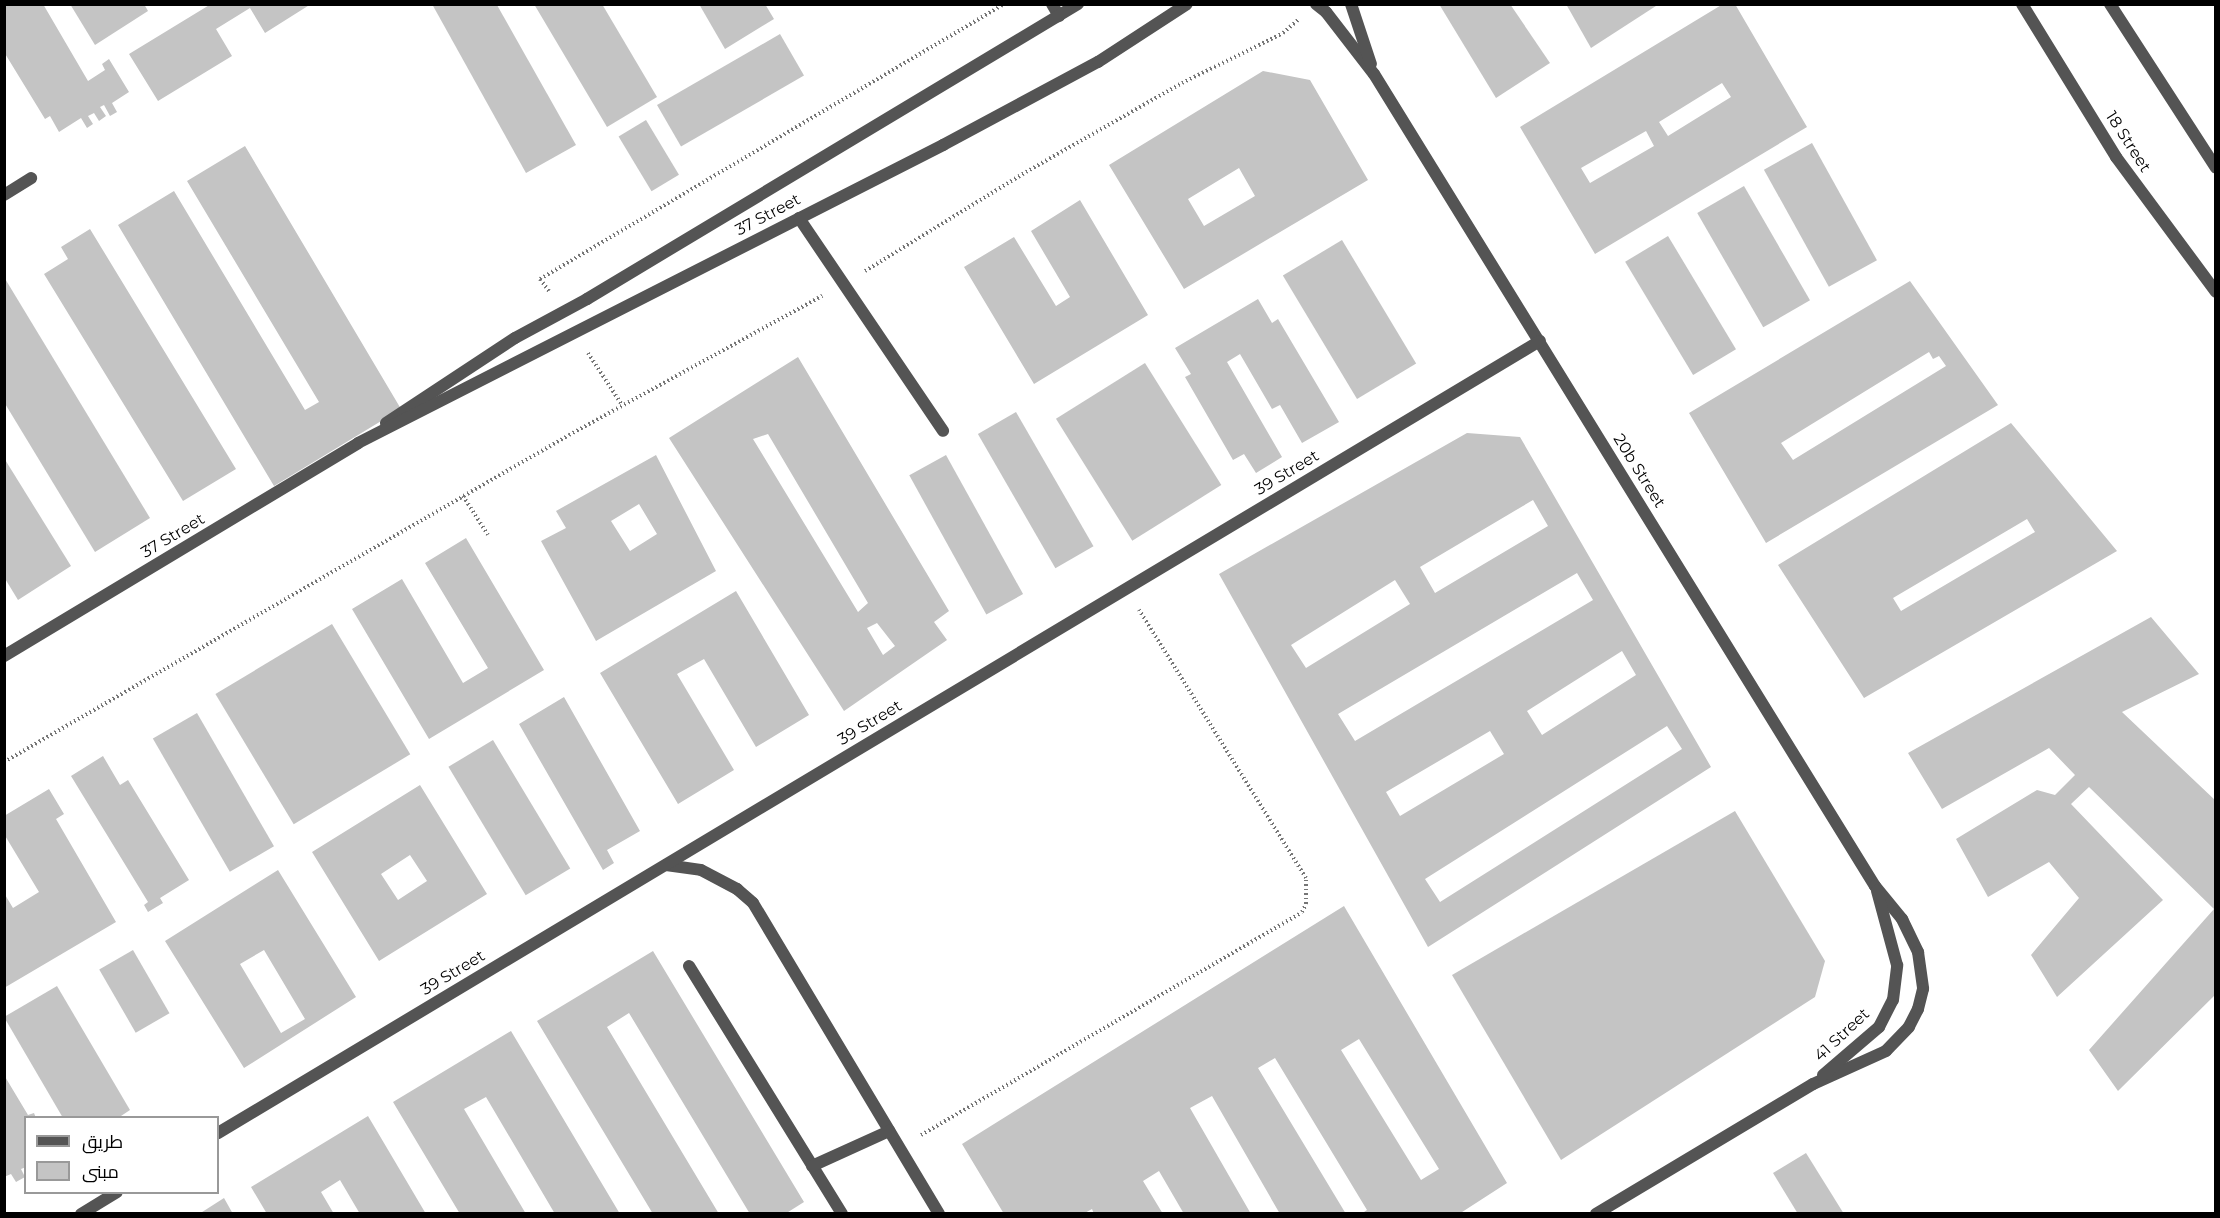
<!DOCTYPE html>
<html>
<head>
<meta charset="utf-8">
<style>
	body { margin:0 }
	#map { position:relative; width:2220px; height:1218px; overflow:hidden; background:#fff; font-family:Montserrat,Cairo,sans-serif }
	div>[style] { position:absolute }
	.building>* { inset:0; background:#c4c4c4; transform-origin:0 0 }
	.path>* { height:4px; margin-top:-2px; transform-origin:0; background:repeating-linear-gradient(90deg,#767676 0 1.5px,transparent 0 4.5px) }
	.minor>* { height:12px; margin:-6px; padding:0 6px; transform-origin:6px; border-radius:6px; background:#545454 }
	.tertiary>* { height:12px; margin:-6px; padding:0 6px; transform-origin:6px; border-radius:6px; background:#545454 }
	span { translate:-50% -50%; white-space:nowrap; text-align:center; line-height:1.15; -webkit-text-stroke:5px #fff; paint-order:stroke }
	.street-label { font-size:16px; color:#000 }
	.frame { position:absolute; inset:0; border:6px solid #000; pointer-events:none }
	.legend { position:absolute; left:24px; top:1116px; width:195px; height:78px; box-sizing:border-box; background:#fff; border:2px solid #999; margin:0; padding:8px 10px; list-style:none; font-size:18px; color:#000 }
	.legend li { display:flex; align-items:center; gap:12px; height:30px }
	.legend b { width:30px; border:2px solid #999 }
</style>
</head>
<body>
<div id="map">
	<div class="building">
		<div style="clip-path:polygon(4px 4px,43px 4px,88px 81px,105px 70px,102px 64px,109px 59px,129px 92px,112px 103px,117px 112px,110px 116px,104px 105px,100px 107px,106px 116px,99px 121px,94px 113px,88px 116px,93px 124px,87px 128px,81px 118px,59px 132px,50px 116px,45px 119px,4px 52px)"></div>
		<div style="clip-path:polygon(70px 4px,144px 4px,148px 11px,95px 45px)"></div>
		<div style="clip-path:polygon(211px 4px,311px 4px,265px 33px,250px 8px,216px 29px,232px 56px,158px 101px,129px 54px)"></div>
		<div style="clip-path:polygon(432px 4px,497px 5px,576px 145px,526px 173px)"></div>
		<div style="clip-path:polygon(534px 4px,602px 4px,657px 97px,607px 127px)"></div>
		<div style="clip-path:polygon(699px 4px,765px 4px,774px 19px,725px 49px)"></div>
		<div style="clip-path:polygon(1439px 4px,1510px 4px,1550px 63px,1496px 98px)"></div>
		<div style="clip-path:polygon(1566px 4px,1659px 4px,1591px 48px)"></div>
		<div style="clip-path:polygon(evenodd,1723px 4px,1735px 4px,1807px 127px,1595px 254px,1520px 127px,1723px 4px,1722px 83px,1731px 97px,1668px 136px,1659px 122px,1722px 83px,1723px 4px,1646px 131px,1654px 146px,1590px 183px,1581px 168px,1646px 131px)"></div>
		<div style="left:780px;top:34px;width:48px;height:142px;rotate:60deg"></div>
		<div style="clip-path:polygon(evenodd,1263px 71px,1310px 80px,1368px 180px,1184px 289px,1109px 165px,1263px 71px,1239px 168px,1255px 196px,1204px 226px,1188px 199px,1239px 168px)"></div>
		<div style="left:646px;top:120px;width:64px;height:32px;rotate:59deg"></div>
		<div style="left:1812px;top:143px;width:134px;height:55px;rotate:61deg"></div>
		<div style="clip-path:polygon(245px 146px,401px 409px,274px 486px,118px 225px,174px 191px,305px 410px,319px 402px,187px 181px)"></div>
		<div style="left:1744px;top:186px;width:132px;height:54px;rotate:60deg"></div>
		<div style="clip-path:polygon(1080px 200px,1148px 315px,1034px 384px,964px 267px,1014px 237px,1056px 306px,1070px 297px,1031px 231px)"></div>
		<div style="clip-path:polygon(90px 229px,236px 469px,183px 501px,44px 274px,68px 259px,61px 247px)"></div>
		<div style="left:1668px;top:236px;width:132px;height:50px;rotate:59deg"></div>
		<div style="left:1342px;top:240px;width:144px;height:69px;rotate:59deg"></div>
		<div style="clip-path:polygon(4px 277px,150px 518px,95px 552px,4px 402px)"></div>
		<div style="clip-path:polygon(evenodd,1910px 281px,1998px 405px,1766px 543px,1689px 413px,1910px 281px,1929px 352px,1933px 359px,1939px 356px,1946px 366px,1793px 460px,1781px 443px,1929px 352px)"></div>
		<div style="clip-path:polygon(1258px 299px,1272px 323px,1278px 319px,1339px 422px,1302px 443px,1280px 405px,1272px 409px,1240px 354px,1227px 362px,1282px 457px,1256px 473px,1244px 454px,1233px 460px,1185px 377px,1191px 374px,1175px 348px)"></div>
		<div style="clip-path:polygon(evenodd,798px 357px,949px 611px,934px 622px,947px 640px,844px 711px,669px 438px,798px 357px,768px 434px,868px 603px,858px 612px,753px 439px,768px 434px,798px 357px,877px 623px,895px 646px,883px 655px,867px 628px,877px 623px)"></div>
		<div style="left:1145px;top:363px;width:144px;height:105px;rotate:58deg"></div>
		<div style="left:1016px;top:412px;width:155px;height:44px;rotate:60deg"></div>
		<div style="clip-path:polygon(evenodd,2011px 423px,2117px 551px,1864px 698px,1778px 565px,2011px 423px,2027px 519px,2035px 532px,1901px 611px,1893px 598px,2027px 519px)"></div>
		<div style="clip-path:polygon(evenodd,1467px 433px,1520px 437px,1711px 767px,1428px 947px,1219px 574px,1467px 433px,1533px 500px,1548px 526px,1435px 593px,1420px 567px,1533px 500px,1467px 433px,1577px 573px,1593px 600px,1355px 741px,1338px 714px,1577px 573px,1467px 433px,1395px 580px,1410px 604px,1306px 668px,1291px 645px,1395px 580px,1467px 433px,1622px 651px,1636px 675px,1542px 735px,1527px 711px,1622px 651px,1467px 433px,1667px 726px,1682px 749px,1440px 902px,1425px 879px,1667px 726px,1467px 433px,1490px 731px,1504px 754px,1400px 816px,1386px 792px,1490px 731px)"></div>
		<div style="clip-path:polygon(evenodd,656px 455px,716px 571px,596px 641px,541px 541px,566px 528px,556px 511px,656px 455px,639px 504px,657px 534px,630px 551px,611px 521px,639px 504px)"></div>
		<div style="left:946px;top:455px;width:159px;height:42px;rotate:61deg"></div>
		<div style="clip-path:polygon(4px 458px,71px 566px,18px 600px,4px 577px)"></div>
		<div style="clip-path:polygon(466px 538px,544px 670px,429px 739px,352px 609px,402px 579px,463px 683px,488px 668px,425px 563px)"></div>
		<div style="clip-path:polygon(736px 591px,809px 715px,756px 747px,704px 659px,677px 674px,734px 770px,678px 804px,600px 673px)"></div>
		<div style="clip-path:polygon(2151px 617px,2199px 674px,2122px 712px,2216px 801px,2216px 994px,2118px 1091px,2089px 1050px,2214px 909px,2089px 787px,2071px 804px,2163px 900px,2057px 997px,2031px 955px,2079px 898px,2049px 862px,1988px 897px,1956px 839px,2037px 790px,2055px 795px,2075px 775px,2049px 748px,1942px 809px,1908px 753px)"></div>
		<div style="left:332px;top:624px;width:152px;height:136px;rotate:59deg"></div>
		<div style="clip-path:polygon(564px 697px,640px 831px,607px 850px,614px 863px,603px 870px,519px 724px)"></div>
		<div style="left:197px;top:713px;width:154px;height:51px;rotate:60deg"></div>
		<div style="left:493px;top:740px;width:150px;height:52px;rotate:59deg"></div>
		<div style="clip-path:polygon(103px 756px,120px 785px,128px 780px,189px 880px,160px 898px,163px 903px,148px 912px,144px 905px,148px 902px,71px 776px)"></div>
		<div style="clip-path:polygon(evenodd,420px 785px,487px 894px,379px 961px,312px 852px,420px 785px,410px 855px,427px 881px,398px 900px,381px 874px,410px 855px)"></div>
		<div style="clip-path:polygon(49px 789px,64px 814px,56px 819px,116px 922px,4px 988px,4px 893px,13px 908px,39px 892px,4px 834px,4px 816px)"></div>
		<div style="clip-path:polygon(1735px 811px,1825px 961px,1815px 997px,1561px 1160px,1452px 975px)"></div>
		<div style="clip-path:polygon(evenodd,278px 870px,356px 997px,244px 1068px,165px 941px,278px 870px,264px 950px,305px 1019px,281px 1033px,240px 964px,264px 950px)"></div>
		<div style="clip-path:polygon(evenodd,1344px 906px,1507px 1183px,1459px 1214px,1361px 1214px,1367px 1210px,1275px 1058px,1258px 1068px,1346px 1214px,1280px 1214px,1212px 1096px,1190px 1108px,1251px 1214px,1184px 1214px,1159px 1171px,1143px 1181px,1163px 1214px,1094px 1214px,1092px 1209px,1083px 1214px,1004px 1214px,962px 1144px,1344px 906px,1359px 1039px,1439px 1169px,1421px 1180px,1341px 1050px,1359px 1039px)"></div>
		<div style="left:133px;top:950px;width:73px;height:39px;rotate:60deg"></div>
		<div style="clip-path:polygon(653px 951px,804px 1202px,785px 1214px,750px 1214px,629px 1013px,607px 1027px,719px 1214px,653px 1214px,537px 1021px)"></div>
		<div style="clip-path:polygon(57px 986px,130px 1110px,118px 1118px,63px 1118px,4px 1017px)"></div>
		<div style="clip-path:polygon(511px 1031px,620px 1214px,555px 1214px,486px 1097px,464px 1109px,526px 1214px,460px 1214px,393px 1102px)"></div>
		<div style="clip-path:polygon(4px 1075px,28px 1115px,34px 1113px,36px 1118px,26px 1118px,26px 1167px,21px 1169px,25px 1177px,16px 1182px,11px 1174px,4px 1177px)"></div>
		<div style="clip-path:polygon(368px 1116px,426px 1214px,360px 1214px,340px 1180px,321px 1192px,334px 1214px,267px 1214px,251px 1187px)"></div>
		<div style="clip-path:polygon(1806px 1153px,1844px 1214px,1798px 1214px,1773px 1173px)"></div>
		<div style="clip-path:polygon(224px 1198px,233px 1214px,199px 1214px)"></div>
	</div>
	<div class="path">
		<div style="left:865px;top:271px;width:189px;rotate:-31.6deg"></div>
		<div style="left:1026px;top:172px;width:180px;rotate:-29.7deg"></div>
		<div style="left:1182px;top:83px;width:113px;rotate:-26.3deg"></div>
		<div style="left:1283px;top:33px;width:21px;rotate:-41deg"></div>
		<div style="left:549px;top:291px;width:15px;rotate:-127deg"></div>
		<div style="left:540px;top:279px;width:539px;rotate:-30.65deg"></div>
		<div style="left:588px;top:353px;width:62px;rotate:56.8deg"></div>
		<div style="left:463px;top:496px;width:46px;rotate:57.3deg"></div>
		<div style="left:4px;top:762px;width:653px;rotate:-30.06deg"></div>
		<div style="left:569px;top:435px;width:289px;rotate:-28.8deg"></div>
		<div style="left:921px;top:1135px;width:441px;rotate:-30.3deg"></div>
		<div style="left:1302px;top:912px;width:9px;rotate:-63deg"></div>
		<div style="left:1306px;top:904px;width:26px;rotate:-90deg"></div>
		<div style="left:1306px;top:878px;width:316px;rotate:-121.9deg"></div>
	</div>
	<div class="minor">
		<div style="left:1052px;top:4px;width:14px;rotate:60deg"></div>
		<div style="left:1316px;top:4px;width:13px;rotate:39deg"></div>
		<div style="left:1326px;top:12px;width:78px;rotate:52.3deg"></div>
		<div style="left:1374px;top:74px;width:954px;rotate:58.33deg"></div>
		<div style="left:1875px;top:886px;width:43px;rotate:50.7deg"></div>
		<div style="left:1902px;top:919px;width:37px;rotate:64deg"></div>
		<div style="left:1918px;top:952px;width:37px;rotate:82deg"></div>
		<div style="left:1923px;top:989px;width:21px;rotate:104deg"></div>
		<div style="left:1918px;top:1009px;width:20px;rotate:117deg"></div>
		<div style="left:1909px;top:1027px;width:33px;rotate:134deg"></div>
		<div style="left:1886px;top:1051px;width:80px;rotate:155.7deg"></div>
		<div style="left:1813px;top:1084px;width:253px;rotate:149.1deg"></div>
		<div style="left:1351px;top:4px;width:63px;rotate:71.6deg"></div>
		<div style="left:4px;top:195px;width:32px;rotate:-32deg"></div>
		<div style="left:799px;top:218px;width:257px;rotate:55.9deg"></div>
		<div style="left:666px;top:865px;width:35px;rotate:8deg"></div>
		<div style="left:701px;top:870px;width:41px;rotate:27.8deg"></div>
		<div style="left:737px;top:889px;width:21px;rotate:41deg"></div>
		<div style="left:753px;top:903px;width:362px;rotate:59.1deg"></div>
		<div style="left:689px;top:966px;width:291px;rotate:58.3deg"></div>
		<div style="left:1823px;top:1075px;width:74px;rotate:-40.6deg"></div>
		<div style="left:1879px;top:1027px;width:30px;rotate:-63deg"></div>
		<div style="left:1893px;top:1000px;width:35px;rotate:-83deg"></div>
		<div style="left:1897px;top:965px;width:77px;rotate:-105.1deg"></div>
		<div style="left:218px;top:1133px;width:1541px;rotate:-30.93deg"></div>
		<div style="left:812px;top:1166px;width:85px;rotate:-24.4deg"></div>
		<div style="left:81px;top:1214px;width:42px;rotate:-31.4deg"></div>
	</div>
	<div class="tertiary">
		<div style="left:2022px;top:4px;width:180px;rotate:58.4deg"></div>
		<div style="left:2116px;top:157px;width:168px;rotate:53.5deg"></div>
		<div style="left:2110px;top:4px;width:195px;rotate:57.1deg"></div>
		<div style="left:386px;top:423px;width:154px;rotate:-33.4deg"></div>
		<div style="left:515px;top:338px;width:82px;rotate:-28.4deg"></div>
		<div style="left:587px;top:299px;width:573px;rotate:-31deg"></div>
		<div style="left:4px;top:656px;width:413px;rotate:-31deg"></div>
		<div style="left:358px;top:443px;width:657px;rotate:-26.99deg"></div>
		<div style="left:943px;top:145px;width:176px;rotate:-28.2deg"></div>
		<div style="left:1098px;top:62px;width:106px;rotate:-33.1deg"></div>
	</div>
	<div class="street-label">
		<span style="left:2128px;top:142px;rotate:57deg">18 Street</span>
		<span style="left:768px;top:215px;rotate:-28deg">37 Street</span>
		<span style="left:1639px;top:471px;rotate:58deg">20b Street</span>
		<span style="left:1287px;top:473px;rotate:-31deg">39 Street</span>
		<span style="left:173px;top:536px;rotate:-31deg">37 Street</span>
		<span style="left:870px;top:723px;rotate:-31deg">39 Street</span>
		<span style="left:453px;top:973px;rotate:-31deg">39 Street</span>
		<span style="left:1842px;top:1035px;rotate:-43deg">41 Street</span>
	</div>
	<div class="frame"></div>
	<ul class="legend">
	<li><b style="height:8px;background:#545454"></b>طريق</li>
	<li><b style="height:16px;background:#c4c4c4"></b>مبنى</li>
	</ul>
</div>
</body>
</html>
